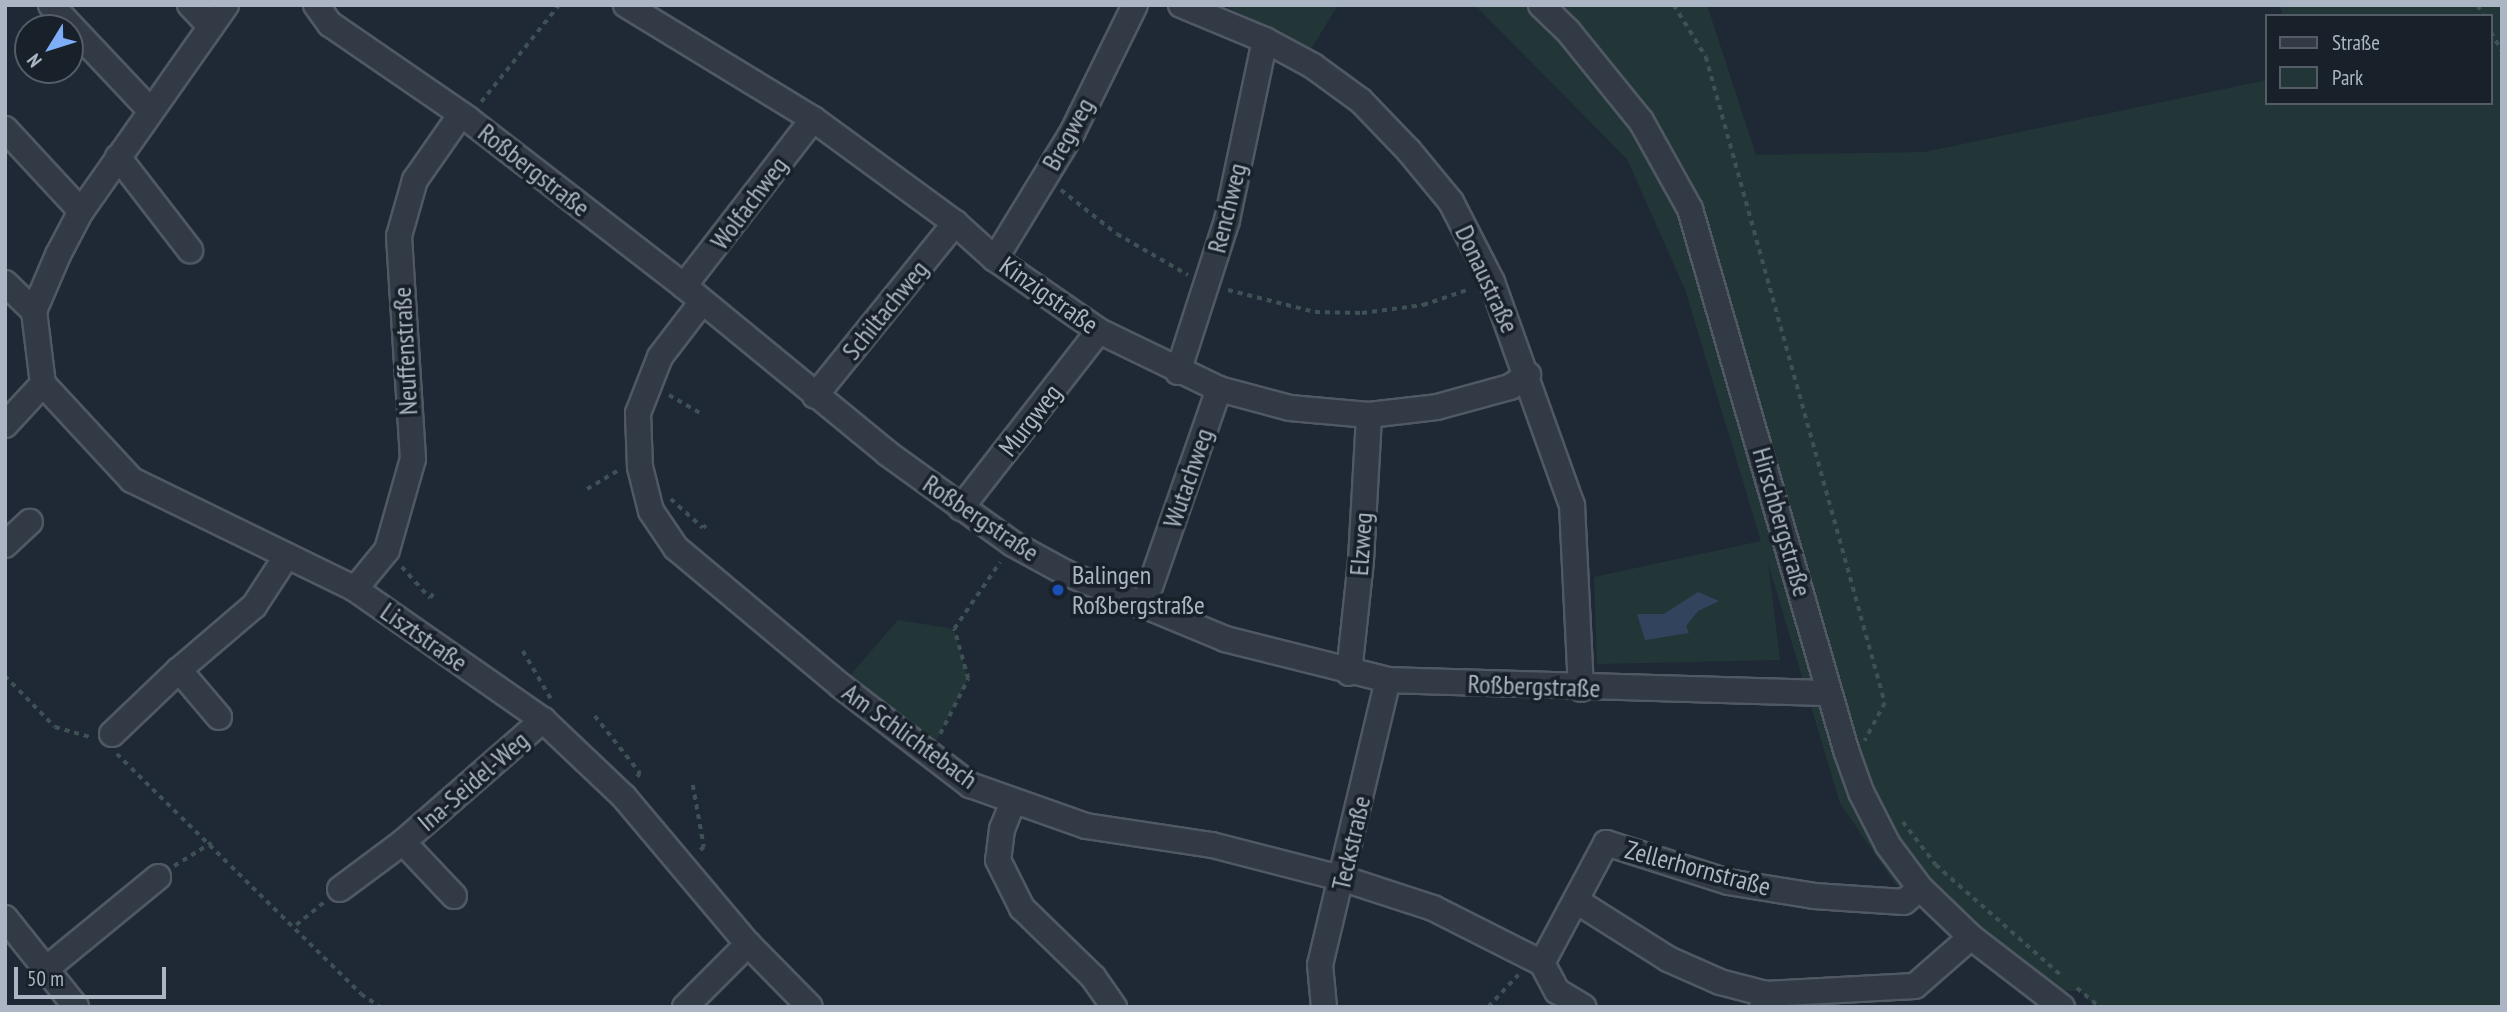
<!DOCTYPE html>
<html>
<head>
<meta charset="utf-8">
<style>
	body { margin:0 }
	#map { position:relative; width:2507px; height:1012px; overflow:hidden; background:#1f2935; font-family:"PT Sans Narrow",sans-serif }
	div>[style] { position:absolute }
	.green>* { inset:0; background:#223637 }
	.water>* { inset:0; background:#32445d }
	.path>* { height:3.5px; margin-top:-1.75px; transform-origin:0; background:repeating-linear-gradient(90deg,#3e5154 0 5px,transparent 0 10px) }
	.roads { filter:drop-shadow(2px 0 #505864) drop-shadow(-2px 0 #505864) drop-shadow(0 2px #505864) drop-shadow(0 -2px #505864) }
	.minor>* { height:24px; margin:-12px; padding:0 12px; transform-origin:12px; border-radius:12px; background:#323a46 }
	.dots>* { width:19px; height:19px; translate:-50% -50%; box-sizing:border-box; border:4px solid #18202a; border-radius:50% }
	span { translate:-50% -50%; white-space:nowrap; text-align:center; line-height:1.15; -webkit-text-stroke:7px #18202a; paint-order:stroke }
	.street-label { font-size:26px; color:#acb5c3 }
	.poi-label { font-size:26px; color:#acb5c3 }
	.left { translate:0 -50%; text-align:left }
	.frame { position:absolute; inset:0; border:7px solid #acb5c3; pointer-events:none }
	.legend { position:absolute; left:2265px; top:14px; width:228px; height:91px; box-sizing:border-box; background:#18202a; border:2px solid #535c67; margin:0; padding:9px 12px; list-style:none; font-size:21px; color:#acb5c3 }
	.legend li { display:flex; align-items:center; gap:14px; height:35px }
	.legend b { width:35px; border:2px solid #535c67 }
	.north { position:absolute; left:14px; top:14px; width:70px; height:70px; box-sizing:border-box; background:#18202a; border:2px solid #535c67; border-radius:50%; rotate:232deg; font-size:19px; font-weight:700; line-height:28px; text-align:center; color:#acb5c3 }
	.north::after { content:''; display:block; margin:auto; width:24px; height:32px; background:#7daef7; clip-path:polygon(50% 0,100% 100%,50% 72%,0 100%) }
	.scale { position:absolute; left:14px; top:967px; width:152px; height:32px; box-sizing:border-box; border:4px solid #acb5c3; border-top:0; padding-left:9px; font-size:21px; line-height:24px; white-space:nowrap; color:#acb5c3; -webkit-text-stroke:5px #18202a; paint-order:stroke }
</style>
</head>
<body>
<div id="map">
	<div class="green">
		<div style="clip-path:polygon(1223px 5px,1338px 5px,1311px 49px)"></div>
		<div style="clip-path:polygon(1475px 5px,1707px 5px,1756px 155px,1925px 152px,2267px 80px,2267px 103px,2491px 103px,2491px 16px,2284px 16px,2279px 5px,2502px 5px,2502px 1007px,2097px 1007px,2079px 991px,2029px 991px,1896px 885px,1840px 803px,1768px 563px,1780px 660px,1597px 664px,1594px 577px,1761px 541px,1685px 289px,1627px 159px)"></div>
		<div style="clip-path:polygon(898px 620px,954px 629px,968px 679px,931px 751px,841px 686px)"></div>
	</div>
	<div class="water">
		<div style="clip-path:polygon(1698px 592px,1719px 601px,1698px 611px,1686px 626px,1689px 633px,1645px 640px,1637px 614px,1664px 614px)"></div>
	</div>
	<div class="path">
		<div style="left:1674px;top:5px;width:61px;rotate:58.4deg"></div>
		<div style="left:1706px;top:57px;width:670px;rotate:74.51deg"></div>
		<div style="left:1885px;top:703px;width:43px;rotate:117.8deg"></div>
		<div style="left:2478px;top:5px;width:12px;rotate:66deg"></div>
		<div style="left:2491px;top:32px;width:22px;rotate:60deg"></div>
		<div style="left:481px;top:102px;width:124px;rotate:-51.2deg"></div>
		<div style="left:1061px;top:190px;width:71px;rotate:38.2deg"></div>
		<div style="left:1117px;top:234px;width:82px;rotate:30deg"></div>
		<div style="left:1228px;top:290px;width:90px;rotate:14.2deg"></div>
		<div style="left:1315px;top:312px;width:47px;rotate:1.2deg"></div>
		<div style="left:1362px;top:313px;width:62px;rotate:-7.5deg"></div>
		<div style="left:1423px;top:305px;width:50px;rotate:-18.8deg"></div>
		<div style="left:669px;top:395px;width:39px;rotate:30deg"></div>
		<div style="left:587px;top:489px;width:35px;rotate:-31deg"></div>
		<div style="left:671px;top:499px;width:43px;rotate:42.2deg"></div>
		<div style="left:703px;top:528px;width:4px;rotate:-45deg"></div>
		<div style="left:402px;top:567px;width:42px;rotate:47.9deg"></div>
		<div style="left:430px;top:598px;width:10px;rotate:-53deg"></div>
		<div style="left:523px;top:651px;width:56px;rotate:59.7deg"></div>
		<div style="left:5px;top:676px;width:71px;rotate:45.6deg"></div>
		<div style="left:55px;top:727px;width:36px;rotate:16deg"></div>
		<div style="left:595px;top:716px;width:73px;rotate:51.7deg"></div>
		<div style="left:640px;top:773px;width:6px;rotate:121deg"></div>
		<div style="left:940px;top:734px;width:62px;rotate:-63deg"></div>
		<div style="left:968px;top:679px;width:52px;rotate:-105.6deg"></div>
		<div style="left:954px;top:629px;width:81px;rotate:-55.5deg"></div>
		<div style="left:117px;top:754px;width:342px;rotate:44.5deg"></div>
		<div style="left:361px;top:994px;width:23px;rotate:34deg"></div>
		<div style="left:693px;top:785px;width:63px;rotate:79.9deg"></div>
		<div style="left:704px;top:847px;width:8px;rotate:135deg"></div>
		<div style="left:1903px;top:822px;width:54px;rotate:52.5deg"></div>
		<div style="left:1936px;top:865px;width:169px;rotate:41.4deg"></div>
		<div style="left:174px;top:866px;width:44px;rotate:-31.9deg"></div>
		<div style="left:296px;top:925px;width:36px;rotate:-39deg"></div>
		<div style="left:2077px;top:988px;width:30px;rotate:40deg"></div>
		<div style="left:1488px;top:1007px;width:44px;rotate:-46.8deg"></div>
	</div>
	<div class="roads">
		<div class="minor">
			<div style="left:51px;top:5px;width:144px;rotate:46.7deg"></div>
			<div style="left:190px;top:5px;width:30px;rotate:46deg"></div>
			<div style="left:226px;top:5px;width:252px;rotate:125.1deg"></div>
			<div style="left:81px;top:211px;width:50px;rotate:117.6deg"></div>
			<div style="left:58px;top:255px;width:61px;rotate:113.2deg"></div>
			<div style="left:34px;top:311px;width:74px;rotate:83deg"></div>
			<div style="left:43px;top:384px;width:131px;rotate:47.2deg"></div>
			<div style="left:132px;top:480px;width:248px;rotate:26deg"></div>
			<div style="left:355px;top:589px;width:229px;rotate:34.9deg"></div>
			<div style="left:543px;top:720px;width:112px;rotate:43.5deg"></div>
			<div style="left:624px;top:797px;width:192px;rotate:49.9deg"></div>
			<div style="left:748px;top:944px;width:88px;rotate:45.5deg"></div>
			<div style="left:316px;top:5px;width:24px;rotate:54deg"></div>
			<div style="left:330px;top:24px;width:168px;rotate:34.5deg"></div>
			<div style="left:468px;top:119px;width:273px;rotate:37.7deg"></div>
			<div style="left:684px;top:286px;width:263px;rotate:39.4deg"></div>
			<div style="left:887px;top:453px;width:155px;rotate:35.8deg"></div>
			<div style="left:1013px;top:544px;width:60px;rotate:28.7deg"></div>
			<div style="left:1066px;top:573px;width:172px;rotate:22.5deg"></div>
			<div style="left:1225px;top:639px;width:168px;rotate:14.1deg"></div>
			<div style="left:1388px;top:680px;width:441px;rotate:1.7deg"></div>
			<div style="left:626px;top:5px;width:219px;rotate:31.4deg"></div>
			<div style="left:813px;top:119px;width:176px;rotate:36.2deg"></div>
			<div style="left:955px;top:223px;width:54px;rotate:42deg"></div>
			<div style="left:995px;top:259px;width:126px;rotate:34.7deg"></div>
			<div style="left:1099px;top:331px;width:133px;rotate:25.8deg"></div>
			<div style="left:1219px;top:389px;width:73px;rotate:15deg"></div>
			<div style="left:1290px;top:408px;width:79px;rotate:5.1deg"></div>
			<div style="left:1369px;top:415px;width:68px;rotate:-6.7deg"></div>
			<div style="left:1437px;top:407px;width:76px;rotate:-15.3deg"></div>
			<div style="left:1510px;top:387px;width:22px;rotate:-34deg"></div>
			<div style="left:1181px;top:5px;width:91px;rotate:22.6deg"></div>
			<div style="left:1265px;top:40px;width:55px;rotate:28.4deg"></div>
			<div style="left:1313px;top:66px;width:59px;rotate:36.1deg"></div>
			<div style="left:1361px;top:101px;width:69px;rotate:46.2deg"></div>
			<div style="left:1409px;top:151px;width:66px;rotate:50.5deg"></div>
			<div style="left:1451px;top:202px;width:90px;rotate:62.9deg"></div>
			<div style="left:1492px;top:282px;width:237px;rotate:70.3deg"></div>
			<div style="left:1572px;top:505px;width:184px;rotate:87.2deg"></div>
			<div style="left:1541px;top:5px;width:37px;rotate:44deg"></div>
			<div style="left:1568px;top:31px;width:116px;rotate:51deg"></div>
			<div style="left:1641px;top:121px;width:101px;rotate:60.9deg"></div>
			<div style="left:1690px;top:209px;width:563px;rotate:73.91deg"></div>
			<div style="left:1846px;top:750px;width:45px;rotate:70.3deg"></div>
			<div style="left:1861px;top:792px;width:59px;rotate:63deg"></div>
			<div style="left:1888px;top:845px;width:54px;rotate:53.3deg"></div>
			<div style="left:1920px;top:888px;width:71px;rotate:43.9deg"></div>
			<div style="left:1971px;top:937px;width:115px;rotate:37.6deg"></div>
			<div style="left:5px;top:129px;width:112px;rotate:47.2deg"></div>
			<div style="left:118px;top:157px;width:118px;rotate:52.3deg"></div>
			<div style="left:995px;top:259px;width:150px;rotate:-58.6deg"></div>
			<div style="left:1073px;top:131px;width:140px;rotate:-63.8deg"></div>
			<div style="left:5px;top:283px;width:40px;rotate:44deg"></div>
			<div style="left:684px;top:286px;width:211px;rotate:-52.3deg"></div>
			<div style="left:702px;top:302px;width:69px;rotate:127.4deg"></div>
			<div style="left:660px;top:357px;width:60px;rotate:111.4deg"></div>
			<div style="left:638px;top:413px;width:54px;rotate:87.9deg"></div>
			<div style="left:640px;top:467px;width:45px;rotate:76deg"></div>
			<div style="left:651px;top:511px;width:45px;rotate:56deg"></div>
			<div style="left:676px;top:548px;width:215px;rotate:39.9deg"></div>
			<div style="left:841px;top:686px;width:163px;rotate:37.5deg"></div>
			<div style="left:970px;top:785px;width:123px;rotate:19.5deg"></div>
			<div style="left:1086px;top:826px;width:127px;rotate:8.6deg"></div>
			<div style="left:1212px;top:845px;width:136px;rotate:14.4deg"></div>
			<div style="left:1344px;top:879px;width:94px;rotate:18deg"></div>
			<div style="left:1433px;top:908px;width:122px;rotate:26.8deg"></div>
			<div style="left:1542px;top:963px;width:32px;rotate:62deg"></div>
			<div style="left:1557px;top:991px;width:31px;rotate:31deg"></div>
			<div style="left:1178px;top:372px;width:160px;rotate:-72.1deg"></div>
			<div style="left:1227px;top:220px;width:184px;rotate:-78.1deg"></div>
			<div style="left:815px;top:396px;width:223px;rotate:-51deg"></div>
			<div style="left:5px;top:425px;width:56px;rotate:-47.2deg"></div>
			<div style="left:961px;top:508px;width:224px;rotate:-52.1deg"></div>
			<div style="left:5px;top:545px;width:34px;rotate:-43deg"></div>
			<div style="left:355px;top:589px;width:50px;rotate:-50.6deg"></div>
			<div style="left:387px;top:550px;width:95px;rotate:-74.1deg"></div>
			<div style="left:413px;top:459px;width:223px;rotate:-93.6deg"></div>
			<div style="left:399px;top:236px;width:58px;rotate:-74.1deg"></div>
			<div style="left:415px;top:180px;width:80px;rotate:-55.1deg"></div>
			<div style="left:1143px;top:607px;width:231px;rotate:-70.8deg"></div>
			<div style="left:1349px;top:673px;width:114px;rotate:-83.9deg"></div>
			<div style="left:1361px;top:560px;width:145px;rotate:-86.8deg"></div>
			<div style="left:219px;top:717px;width:62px;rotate:-130.4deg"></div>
			<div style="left:179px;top:670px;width:99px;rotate:-40.5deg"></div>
			<div style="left:254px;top:606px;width:59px;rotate:-56.9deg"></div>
			<div style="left:112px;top:734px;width:93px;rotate:-43.7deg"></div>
			<div style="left:1013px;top:802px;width:29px;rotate:112deg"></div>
			<div style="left:1002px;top:829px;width:31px;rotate:97deg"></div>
			<div style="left:998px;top:860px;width:54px;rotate:63.4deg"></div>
			<div style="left:1022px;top:908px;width:99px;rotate:44.2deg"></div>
			<div style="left:1093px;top:977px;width:37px;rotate:55deg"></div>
			<div style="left:340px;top:889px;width:79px;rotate:-36.7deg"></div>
			<div style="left:454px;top:896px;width:74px;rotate:-133.4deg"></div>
			<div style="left:403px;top:842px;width:186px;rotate:-41.1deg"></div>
			<div style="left:1578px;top:902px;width:107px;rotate:32.3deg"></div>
			<div style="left:1668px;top:959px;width:57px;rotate:23.9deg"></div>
			<div style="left:1720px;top:982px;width:48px;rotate:14.6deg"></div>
			<div style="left:5px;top:918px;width:114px;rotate:51.4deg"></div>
			<div style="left:1542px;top:963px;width:136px;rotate:-61.9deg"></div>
			<div style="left:1606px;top:843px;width:128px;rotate:17.7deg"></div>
			<div style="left:1728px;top:882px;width:87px;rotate:9.2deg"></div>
			<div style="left:1814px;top:896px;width:90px;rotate:3.8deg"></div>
			<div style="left:1904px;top:902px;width:21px;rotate:-41deg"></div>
			<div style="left:46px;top:969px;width:145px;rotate:-39.4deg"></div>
			<div style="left:685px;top:1007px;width:89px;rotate:-45deg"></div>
			<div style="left:1324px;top:1007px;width:42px;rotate:-95.4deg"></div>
			<div style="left:1320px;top:965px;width:293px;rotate:-76.6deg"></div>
			<div style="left:1762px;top:1007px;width:14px;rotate:-73deg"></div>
			<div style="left:1766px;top:994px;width:149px;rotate:-3.1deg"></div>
			<div style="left:1915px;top:986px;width:74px;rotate:-41.2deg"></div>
		</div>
	</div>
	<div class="dots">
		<div style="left:1058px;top:590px;background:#1a4fb4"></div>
	</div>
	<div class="street-label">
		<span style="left:1068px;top:134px;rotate:-61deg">Bregweg</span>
		<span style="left:534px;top:170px;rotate:38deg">Roßbergstraße</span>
		<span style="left:749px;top:203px;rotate:-53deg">Wolfachweg</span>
		<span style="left:1227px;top:208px;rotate:-76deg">Renchweg</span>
		<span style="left:1487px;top:279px;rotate:65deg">Donaustraße</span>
		<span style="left:1049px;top:295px;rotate:35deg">Kinzigstraße</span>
		<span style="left:885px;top:310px;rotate:-51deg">Schiltachweg</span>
		<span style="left:405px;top:351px;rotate:-93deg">Neuffenstraße</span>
		<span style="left:1030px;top:420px;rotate:-52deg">Murgweg</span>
		<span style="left:1188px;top:478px;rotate:-71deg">Wutachweg</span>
		<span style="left:981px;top:518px;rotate:34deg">Roßbergstraße</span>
		<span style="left:1782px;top:522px;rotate:74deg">Hirschbergstraße</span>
		<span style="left:1361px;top:544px;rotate:-86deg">Elzweg</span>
		<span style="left:424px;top:637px;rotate:35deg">Lisztstraße</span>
		<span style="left:1534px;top:686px;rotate:2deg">Roßbergstraße</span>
		<span style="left:910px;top:736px;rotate:36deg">Am Schlichtebach</span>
		<span style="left:473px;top:781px;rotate:-41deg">Ina-Seidel-Weg</span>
		<span style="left:1351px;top:843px;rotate:-77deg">Teckstraße</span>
		<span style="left:1698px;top:868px;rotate:15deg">Zellerhornstraße</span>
	</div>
	<div class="poi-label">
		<span class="left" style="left:1072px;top:590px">Balingen<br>Roßbergstraße</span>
	</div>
	<div class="frame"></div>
	<ul class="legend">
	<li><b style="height:9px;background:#323a46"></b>Straße</li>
	<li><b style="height:19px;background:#223637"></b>Park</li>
	</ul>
	<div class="north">N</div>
	<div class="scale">50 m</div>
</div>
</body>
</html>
